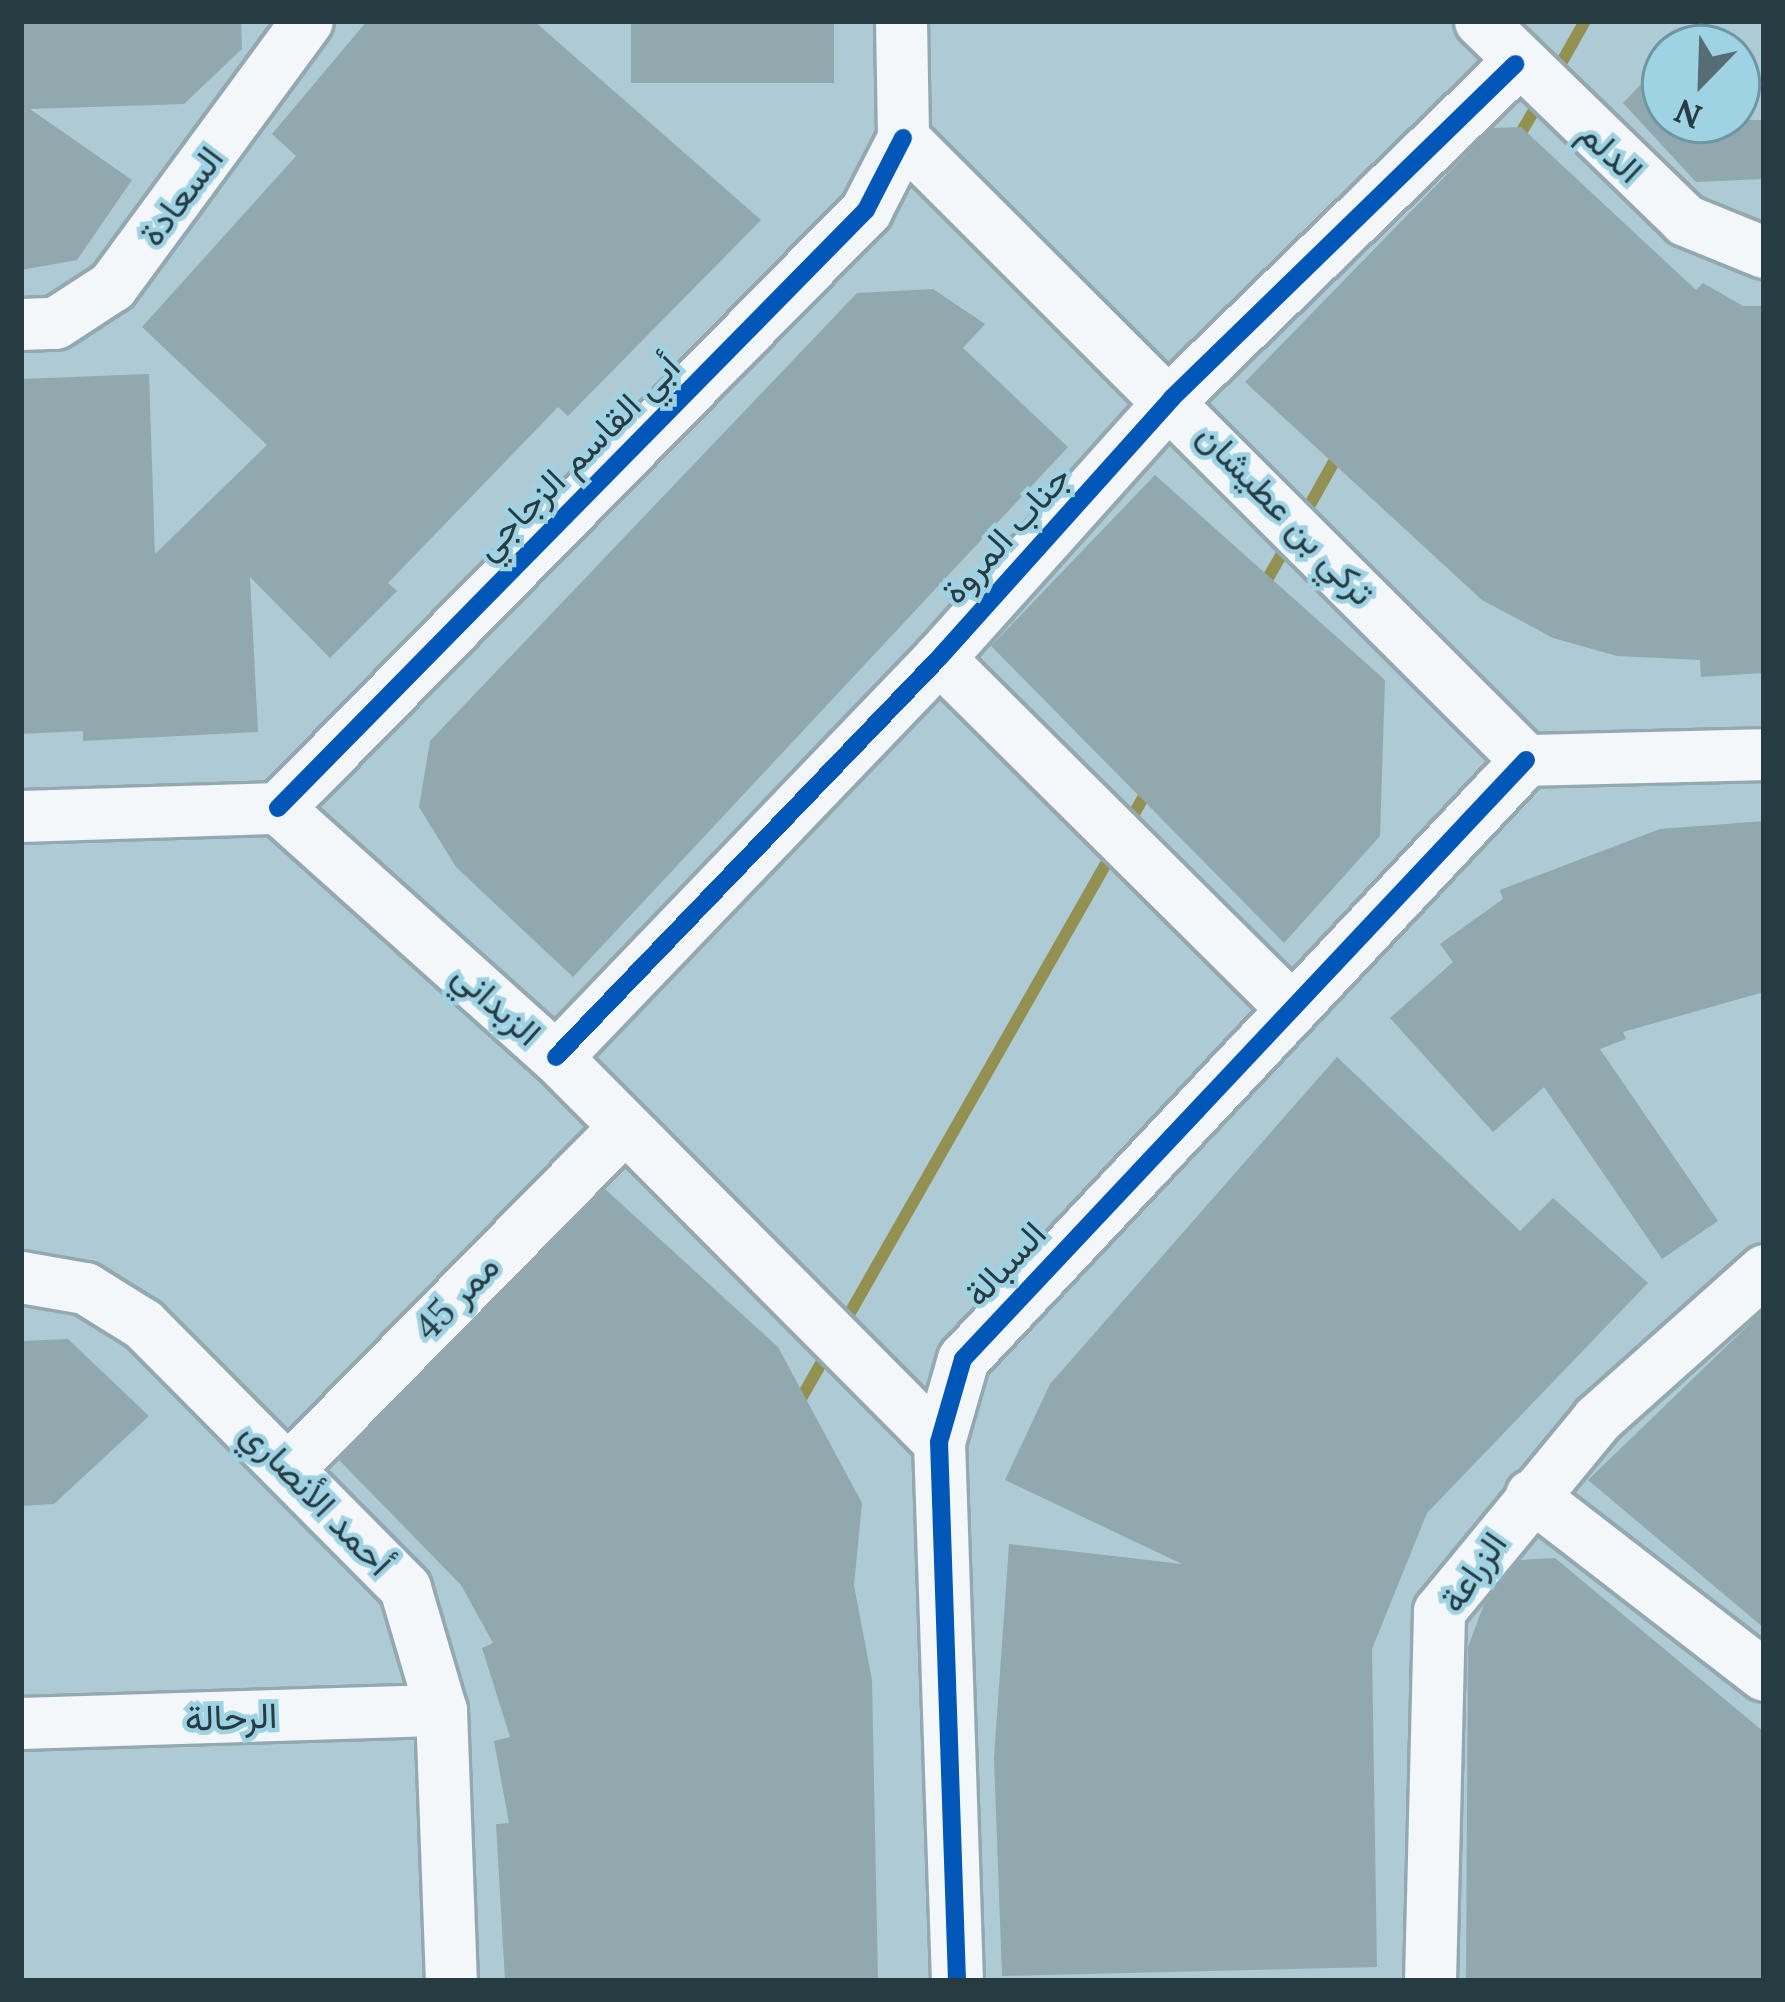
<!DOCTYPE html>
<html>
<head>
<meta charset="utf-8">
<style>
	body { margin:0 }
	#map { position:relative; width:1785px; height:2002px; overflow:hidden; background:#aecad4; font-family:Lora,Vazirmatn,serif }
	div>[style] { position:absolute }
	.stream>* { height:12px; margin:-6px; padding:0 6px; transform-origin:6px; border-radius:6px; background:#939152 }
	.building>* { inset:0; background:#91a9ae; transform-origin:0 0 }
	.roads { filter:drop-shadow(3px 0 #93a8b0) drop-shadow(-3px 0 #93a8b0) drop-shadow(0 3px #93a8b0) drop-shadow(0 -3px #93a8b0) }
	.minor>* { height:51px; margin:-25.5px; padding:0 25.5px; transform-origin:25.5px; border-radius:25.5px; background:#f3f7f9 }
	.cycleway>* { height:18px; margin:-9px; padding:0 9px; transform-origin:9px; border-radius:9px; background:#0057b8 }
	span { translate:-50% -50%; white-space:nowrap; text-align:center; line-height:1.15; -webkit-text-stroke:9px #9fd2e3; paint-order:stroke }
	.street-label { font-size:36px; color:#263b42 }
	.frame { position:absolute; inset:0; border:24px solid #263b42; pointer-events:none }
	.north { position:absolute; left:1641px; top:24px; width:120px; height:120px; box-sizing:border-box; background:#9fd2e3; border:3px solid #6f96a3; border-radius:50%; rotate:203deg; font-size:33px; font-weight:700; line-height:48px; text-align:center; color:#263b42 }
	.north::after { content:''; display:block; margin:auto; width:42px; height:54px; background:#566d75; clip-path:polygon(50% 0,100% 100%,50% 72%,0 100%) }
</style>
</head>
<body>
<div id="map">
	<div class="stream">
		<div style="left:1555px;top:74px;width:61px;rotate:-60.5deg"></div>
		<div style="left:1516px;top:141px;width:51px;rotate:-59.4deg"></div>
		<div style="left:1303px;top:517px;width:76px;rotate:-60.7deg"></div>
		<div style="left:1261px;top:590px;width:58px;rotate:-59.9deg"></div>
		<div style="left:1128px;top:825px;width:46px;rotate:-61.2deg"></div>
		<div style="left:843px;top:1325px;width:549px;rotate:-60.31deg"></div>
		<div style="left:795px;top:1409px;width:70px;rotate:-60.2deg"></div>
	</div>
	<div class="building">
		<div style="clip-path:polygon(21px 21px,241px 21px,242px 49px,184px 104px,30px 109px,132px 180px,77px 260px,21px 270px)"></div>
		<div style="clip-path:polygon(367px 21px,534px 21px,761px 220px,568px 416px,558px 407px,388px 583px,397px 591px,330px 658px,250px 577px,258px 732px,83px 741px,83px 731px,21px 734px,21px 379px,149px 374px,155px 554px,267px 445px,142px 327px,296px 156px,272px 134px)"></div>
		<div style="left:631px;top:21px;width:203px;height:62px"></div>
		<div style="clip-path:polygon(1665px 59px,1665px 120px,1764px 120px,1764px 179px,1696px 182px,1623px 103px)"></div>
		<div style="clip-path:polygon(1521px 127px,1696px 290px,1703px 283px,1743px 306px,1764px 306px,1764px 673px,1701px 677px,1700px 660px,1617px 656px,1553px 638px,1482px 600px,1245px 382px,1492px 128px)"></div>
		<div style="clip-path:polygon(933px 289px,985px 324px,963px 348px,1068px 447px,573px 977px,456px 867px,419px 807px,430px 741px,857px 293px)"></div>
		<div style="clip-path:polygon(1155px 475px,1385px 680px,1380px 836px,1284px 943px,991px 646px)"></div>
		<div style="clip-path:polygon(1764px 821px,1764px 992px,1623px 1032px,1626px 1039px,1600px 1049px,1718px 1221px,1662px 1259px,1544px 1087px,1493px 1132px,1390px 1018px,1453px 962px,1440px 944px,1503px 899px,1500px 890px,1660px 829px)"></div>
		<div style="clip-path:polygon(1337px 1057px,1520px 1231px,1553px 1198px,1648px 1283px,1427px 1513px,1372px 1649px,1377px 1967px,1002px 1976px,994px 1758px,1009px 1544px,1182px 1564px,1005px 1480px,1050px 1384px)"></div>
		<div style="clip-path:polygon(605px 1189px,778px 1347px,862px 1503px,854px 1585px,872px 1680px,878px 1981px,505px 1981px,496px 1824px,509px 1823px,494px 1741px,510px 1737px,482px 1648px,493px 1643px,461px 1585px,339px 1460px)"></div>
		<div style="clip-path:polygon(1764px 1310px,1764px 1628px,1588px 1480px)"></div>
		<div style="clip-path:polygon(68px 1339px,149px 1416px,54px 1504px,21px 1506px,21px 1341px)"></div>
		<div style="clip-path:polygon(1555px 1558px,1764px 1732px,1764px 1981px,1466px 1981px,1468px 1647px,1484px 1604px,1520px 1560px)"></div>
	</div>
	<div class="roads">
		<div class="minor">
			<div style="left:901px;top:21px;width:117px;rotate:89deg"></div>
			<div style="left:903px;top:138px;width:880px;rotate:44.95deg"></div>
			<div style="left:1526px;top:760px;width:238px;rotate:-1.4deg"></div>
			<div style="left:1480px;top:21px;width:286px;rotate:44.1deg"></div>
			<div style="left:1685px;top:220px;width:85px;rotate:22.1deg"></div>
			<div style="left:21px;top:324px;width:34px;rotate:-2deg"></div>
			<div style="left:55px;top:323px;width:68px;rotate:-33deg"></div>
			<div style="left:112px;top:286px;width:329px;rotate:-53.7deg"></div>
			<div style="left:939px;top:658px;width:493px;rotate:44.8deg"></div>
			<div style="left:278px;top:808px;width:839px;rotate:-45.48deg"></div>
			<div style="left:866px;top:210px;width:81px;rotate:-62.8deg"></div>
			<div style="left:21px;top:816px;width:257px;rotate:-1.8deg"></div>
			<div style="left:278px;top:808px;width:373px;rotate:41.9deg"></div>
			<div style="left:556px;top:1057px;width:543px;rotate:45.15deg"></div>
			<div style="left:556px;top:1057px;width:553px;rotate:-46.17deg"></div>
			<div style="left:939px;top:658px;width:349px;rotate:-48.1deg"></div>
			<div style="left:1172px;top:398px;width:479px;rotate:-44.2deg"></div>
			<div style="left:21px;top:1277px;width:65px;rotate:9.8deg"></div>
			<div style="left:85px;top:1288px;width:68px;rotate:31.8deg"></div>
			<div style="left:143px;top:1324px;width:372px;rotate:45.2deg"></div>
			<div style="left:405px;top:1588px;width:127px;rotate:73.6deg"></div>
			<div style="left:441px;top:1710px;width:271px;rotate:87.9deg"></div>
			<div style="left:290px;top:1467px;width:475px;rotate:-45.5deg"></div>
			<div style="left:1531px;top:1495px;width:294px;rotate:37.7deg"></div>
			<div style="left:21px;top:1723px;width:420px;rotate:-1.8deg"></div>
			<div style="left:957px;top:1981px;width:539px;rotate:-91.91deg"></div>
			<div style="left:939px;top:1442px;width:86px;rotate:-73.9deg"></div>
			<div style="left:963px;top:1359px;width:822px;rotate:-46.77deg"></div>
			<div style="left:1430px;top:1981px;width:370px;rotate:-88.6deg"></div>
			<div style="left:1439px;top:1611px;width:249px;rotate:-50.5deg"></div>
			<div style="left:1597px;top:1419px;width:224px;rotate:-41.7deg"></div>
		</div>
	</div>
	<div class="cycleway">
		<div style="left:278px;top:808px;width:839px;rotate:-45.48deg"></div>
		<div style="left:866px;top:210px;width:81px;rotate:-62.8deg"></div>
		<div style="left:556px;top:1057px;width:553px;rotate:-46.17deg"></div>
		<div style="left:939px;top:658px;width:349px;rotate:-48.1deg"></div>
		<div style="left:1172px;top:398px;width:479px;rotate:-44.2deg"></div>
		<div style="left:957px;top:1981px;width:539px;rotate:-91.91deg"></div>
		<div style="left:939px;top:1442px;width:86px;rotate:-73.9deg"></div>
		<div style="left:963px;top:1359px;width:822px;rotate:-46.77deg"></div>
	</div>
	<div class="street-label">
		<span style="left:1611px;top:152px;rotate:43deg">الدلم</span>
		<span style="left:181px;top:196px;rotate:-53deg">السعادة</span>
		<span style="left:577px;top:457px;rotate:-45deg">أبي القاسم الزجاجي</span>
		<span style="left:1286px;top:514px;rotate:46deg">تركي بن عطيشان</span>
		<span style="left:1006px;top:534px;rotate:-48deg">جناب المروة</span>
		<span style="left:497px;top:1004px;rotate:42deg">الزبداني</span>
		<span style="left:1005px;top:1264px;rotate:-47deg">السبالة</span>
		<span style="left:457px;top:1297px;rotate:-46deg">ممر 45</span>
		<span style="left:317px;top:1498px;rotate:46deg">أحمد الأنصاري</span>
		<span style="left:1473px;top:1572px;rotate:-55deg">الزراعة</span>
		<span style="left:231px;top:1717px;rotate:-2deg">الرحالة</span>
	</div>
	<div class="frame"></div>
	<div class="north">N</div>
</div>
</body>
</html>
